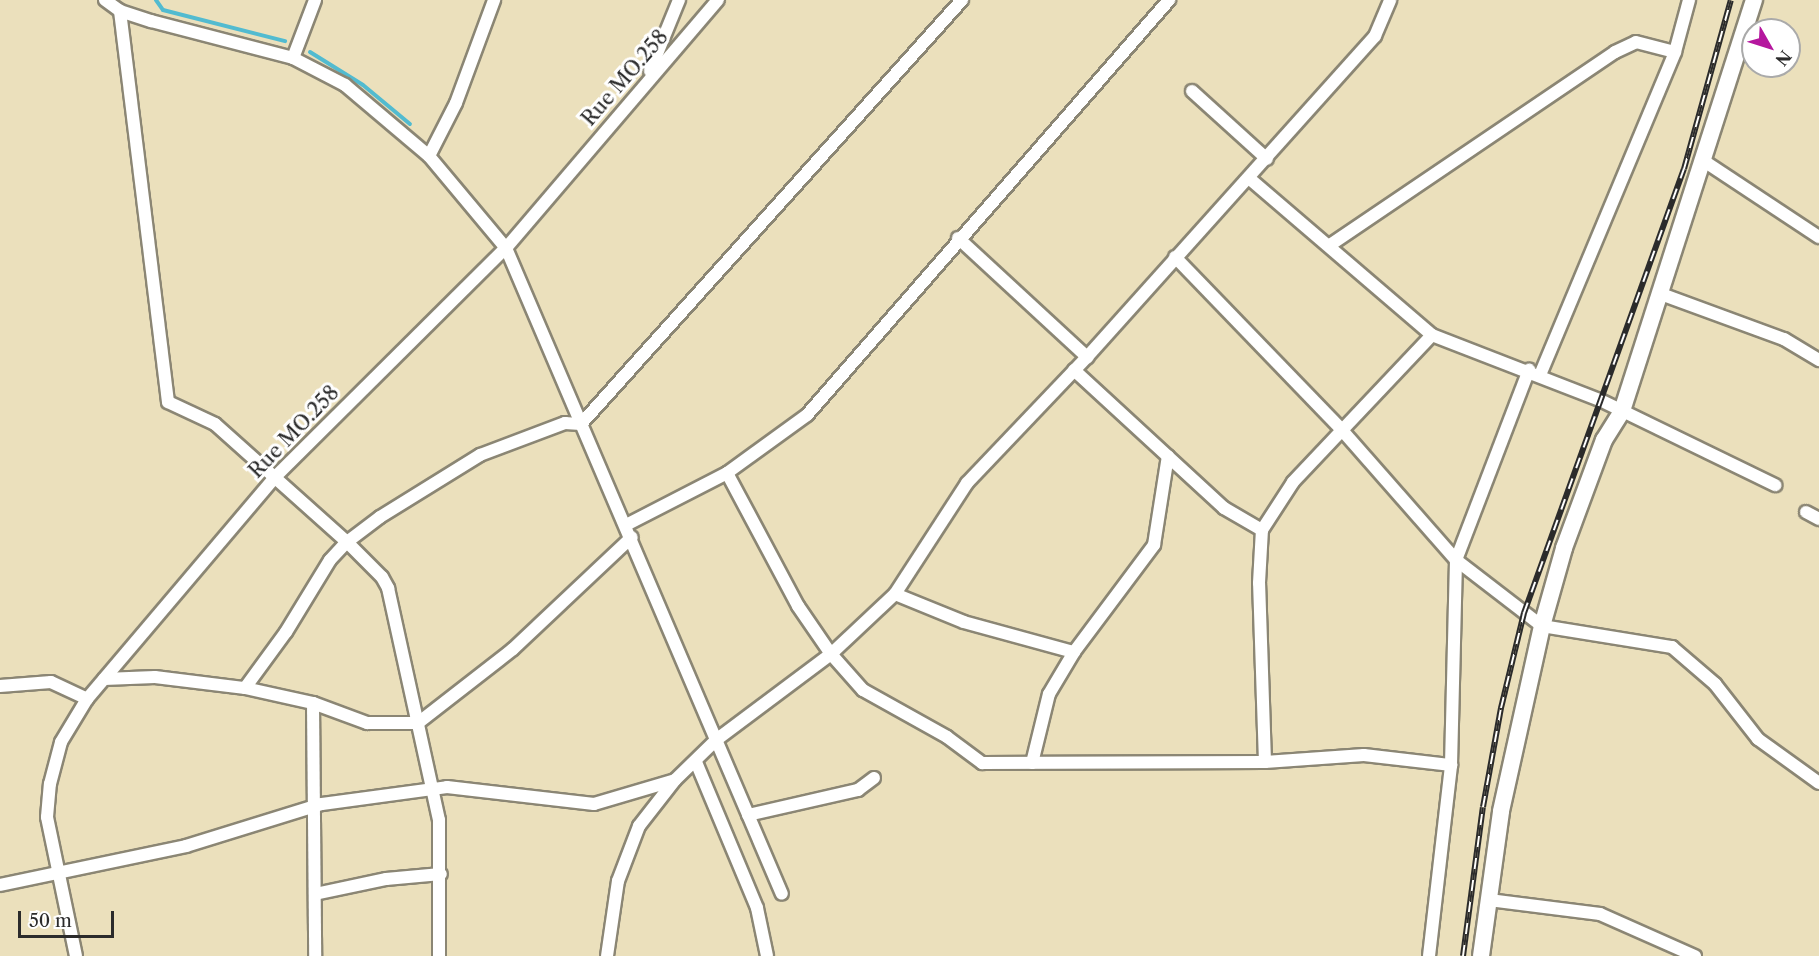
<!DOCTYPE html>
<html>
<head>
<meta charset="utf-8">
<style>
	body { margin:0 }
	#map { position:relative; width:1819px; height:956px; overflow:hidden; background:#ebe0bc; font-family:"Libre Caslon Text",serif }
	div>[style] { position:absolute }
	.stream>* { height:4px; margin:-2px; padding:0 2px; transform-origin:2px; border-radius:2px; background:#52bbd0 }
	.roads { filter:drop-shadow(2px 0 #8b8674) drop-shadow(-2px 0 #8b8674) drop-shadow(0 2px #8b8674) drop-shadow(0 -2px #8b8674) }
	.street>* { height:12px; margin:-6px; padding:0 6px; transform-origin:6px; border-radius:6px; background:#fff }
	.secondary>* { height:16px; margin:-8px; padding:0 8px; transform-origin:8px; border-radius:8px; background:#fff }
	.rail>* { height:6px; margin-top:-3px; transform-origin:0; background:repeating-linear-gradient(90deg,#fff 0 11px,#2b2b2b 0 22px); box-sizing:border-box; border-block:2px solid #2b2b2b }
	span { translate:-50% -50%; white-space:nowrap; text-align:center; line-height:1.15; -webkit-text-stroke:6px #fff; paint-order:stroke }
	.street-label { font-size:20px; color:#2b2b2b }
	.north { position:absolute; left:1741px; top:18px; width:60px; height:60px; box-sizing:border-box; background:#fff; border:2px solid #aaa; border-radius:50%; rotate:129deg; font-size:16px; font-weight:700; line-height:24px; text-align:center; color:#2b2b2b }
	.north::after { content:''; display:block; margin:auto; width:21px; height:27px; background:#b5179e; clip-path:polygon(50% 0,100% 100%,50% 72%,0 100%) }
	.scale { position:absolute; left:18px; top:911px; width:96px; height:27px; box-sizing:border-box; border:3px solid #2b2b2b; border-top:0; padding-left:8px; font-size:18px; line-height:21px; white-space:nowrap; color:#2b2b2b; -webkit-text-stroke:4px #fff; paint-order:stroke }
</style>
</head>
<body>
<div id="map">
	<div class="stream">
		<div style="left:156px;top:0;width:12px;rotate:55deg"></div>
		<div style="left:163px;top:10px;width:126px;rotate:14.3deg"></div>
		<div style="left:310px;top:52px;width:62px;rotate:31.9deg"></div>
		<div style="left:363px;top:85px;width:61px;rotate:39.7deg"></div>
	</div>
	<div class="roads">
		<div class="street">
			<div style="left:105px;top:0;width:19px;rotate:36deg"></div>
			<div style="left:120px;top:11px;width:33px;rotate:18deg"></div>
			<div style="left:151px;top:21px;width:147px;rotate:14.6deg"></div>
			<div style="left:293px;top:58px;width:59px;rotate:27.4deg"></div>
			<div style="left:345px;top:85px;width:110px;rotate:40.2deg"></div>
			<div style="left:429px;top:156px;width:120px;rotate:50.1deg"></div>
			<div style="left:506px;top:248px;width:702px;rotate:66.87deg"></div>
			<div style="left:120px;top:11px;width:394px;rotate:83deg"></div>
			<div style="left:168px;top:402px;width:52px;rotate:25.1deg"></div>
			<div style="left:215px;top:424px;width:177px;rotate:41.8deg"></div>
			<div style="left:347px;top:542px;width:49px;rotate:45deg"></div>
			<div style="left:382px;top:577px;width:13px;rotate:61deg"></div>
			<div style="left:388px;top:588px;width:238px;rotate:77.6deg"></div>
			<div style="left:439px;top:820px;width:136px;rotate:90deg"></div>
			<div style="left:293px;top:58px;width:62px;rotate:-69.2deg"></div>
			<div style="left:650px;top:71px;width:77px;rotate:-67.8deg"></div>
			<div style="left:1192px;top:91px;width:101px;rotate:42.2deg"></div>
			<div style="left:429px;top:156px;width:59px;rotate:-63deg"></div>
			<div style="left:456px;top:103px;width:110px;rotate:-69.7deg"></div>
			<div style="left:1704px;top:161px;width:138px;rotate:33.5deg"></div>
			<div style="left:1250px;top:179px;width:240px;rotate:40.6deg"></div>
			<div style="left:1432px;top:335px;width:180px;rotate:21.2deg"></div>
			<div style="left:1600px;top:400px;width:195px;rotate:25.9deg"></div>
			<div style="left:958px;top:238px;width:176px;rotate:42.7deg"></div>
			<div style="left:1330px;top:245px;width:344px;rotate:-34.1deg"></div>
			<div style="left:1615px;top:52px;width:23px;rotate:-25deg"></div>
			<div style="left:1636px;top:42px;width:40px;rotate:14.4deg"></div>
			<div style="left:1175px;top:257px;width:239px;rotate:46deg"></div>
			<div style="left:1341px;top:429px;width:174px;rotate:48.7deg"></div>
			<div style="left:1456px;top:560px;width:108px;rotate:37.5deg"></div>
			<div style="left:1542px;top:626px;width:132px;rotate:9.2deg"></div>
			<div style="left:1672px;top:647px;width:57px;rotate:40.7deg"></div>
			<div style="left:1715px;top:684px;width:70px;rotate:52deg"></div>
			<div style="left:1758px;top:739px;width:75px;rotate:35.8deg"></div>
			<div style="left:1661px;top:294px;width:131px;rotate:20.1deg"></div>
			<div style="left:1784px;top:339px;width:41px;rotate:31deg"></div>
			<div style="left:1074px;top:370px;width:204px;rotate:42.6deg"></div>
			<div style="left:1224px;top:508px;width:44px;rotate:30.1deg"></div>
			<div style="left:1540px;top:375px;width:350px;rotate:-67.3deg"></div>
			<div style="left:1675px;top:52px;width:54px;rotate:-74.9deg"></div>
			<div style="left:727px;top:473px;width:151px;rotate:61.9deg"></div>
			<div style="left:798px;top:606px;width:58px;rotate:55.5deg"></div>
			<div style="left:831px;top:654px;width:48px;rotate:48.4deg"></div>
			<div style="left:863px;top:690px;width:96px;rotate:29.2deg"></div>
			<div style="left:947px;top:737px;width:44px;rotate:36.6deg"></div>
			<div style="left:982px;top:763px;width:283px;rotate:-0.2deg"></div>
			<div style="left:1265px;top:762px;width:99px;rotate:-4deg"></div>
			<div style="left:1364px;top:755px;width:88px;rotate:6.6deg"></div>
			<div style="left:1806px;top:512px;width:15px;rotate:28deg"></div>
			<div style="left:626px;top:525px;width:114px;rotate:-27.2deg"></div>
			<div style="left:727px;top:473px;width:99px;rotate:-35.9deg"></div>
			<div style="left:807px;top:415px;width:551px;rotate:-48.9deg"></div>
			<div style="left:895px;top:594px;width:74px;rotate:22.1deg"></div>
			<div style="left:964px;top:622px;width:114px;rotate:15.3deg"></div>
			<div style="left:104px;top:679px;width:51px;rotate:-2.2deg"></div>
			<div style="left:155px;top:677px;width:91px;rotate:7deg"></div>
			<div style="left:245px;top:688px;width:70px;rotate:12.4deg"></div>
			<div style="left:313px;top:703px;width:58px;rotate:20.3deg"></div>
			<div style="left:367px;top:723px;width:51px"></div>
			<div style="left:418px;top:723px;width:120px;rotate:-37.9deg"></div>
			<div style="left:513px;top:649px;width:163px;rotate:-43.3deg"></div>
			<div style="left:0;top:686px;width:51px;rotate:-4.5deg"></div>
			<div style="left:51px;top:682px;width:40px;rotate:25deg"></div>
			<div style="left:245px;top:688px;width:69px;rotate:-53.8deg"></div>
			<div style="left:286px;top:632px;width:84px;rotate:-58.6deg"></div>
			<div style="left:330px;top:560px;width:25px;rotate:-47deg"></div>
			<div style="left:347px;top:542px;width:41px;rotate:-37.1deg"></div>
			<div style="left:380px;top:517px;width:118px;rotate:-31.8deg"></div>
			<div style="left:480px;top:455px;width:91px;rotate:-20.6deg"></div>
			<div style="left:565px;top:423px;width:16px;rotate:4deg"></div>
			<div style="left:581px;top:424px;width:570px;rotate:-48.06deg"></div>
			<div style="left:313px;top:703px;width:253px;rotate:89.5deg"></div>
			<div style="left:696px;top:762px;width:158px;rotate:67.3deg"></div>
			<div style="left:757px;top:908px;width:49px;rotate:78.2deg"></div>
			<div style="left:1265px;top:762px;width:179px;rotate:-91.9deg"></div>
			<div style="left:1259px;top:583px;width:53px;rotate:-86.8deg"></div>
			<div style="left:1262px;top:530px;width:57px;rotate:-57.1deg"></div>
			<div style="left:1293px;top:482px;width:202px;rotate:-46.6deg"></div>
			<div style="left:1032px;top:763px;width:71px;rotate:-76.2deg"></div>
			<div style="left:1049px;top:694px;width:49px;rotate:-59.2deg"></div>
			<div style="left:1074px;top:652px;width:134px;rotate:-53.2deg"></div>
			<div style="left:1154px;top:545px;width:90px;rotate:-81.1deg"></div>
			<div style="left:748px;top:815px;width:113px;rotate:-12.8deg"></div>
			<div style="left:858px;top:790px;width:20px;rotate:-37deg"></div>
			<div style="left:0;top:885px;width:190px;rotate:-11.8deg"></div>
			<div style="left:186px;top:846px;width:142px;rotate:-17.2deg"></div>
			<div style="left:322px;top:804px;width:126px;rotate:-7.7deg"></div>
			<div style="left:447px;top:787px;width:148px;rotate:6.6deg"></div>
			<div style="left:594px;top:804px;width:84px;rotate:-16.5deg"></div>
			<div style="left:315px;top:894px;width:73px;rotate:-11.9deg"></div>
			<div style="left:386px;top:879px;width:55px;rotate:-5.2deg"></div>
			<div style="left:1489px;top:900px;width:112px;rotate:7.2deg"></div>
			<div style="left:1600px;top:914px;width:104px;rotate:23.9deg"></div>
			<div style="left:76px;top:956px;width:142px;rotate:-101.8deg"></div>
			<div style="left:47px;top:817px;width:33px;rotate:-85deg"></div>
			<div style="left:50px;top:784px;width:43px;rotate:-75.3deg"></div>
			<div style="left:61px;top:742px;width:50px;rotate:-58.8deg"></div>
			<div style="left:87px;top:699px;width:291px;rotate:-49.7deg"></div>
			<div style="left:275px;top:477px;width:325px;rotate:-44.8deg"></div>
			<div style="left:506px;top:248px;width:326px;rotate:-49.5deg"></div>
			<div style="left:607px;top:956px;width:76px;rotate:-81.7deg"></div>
			<div style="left:618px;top:881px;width:59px;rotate:-69.1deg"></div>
			<div style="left:639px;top:826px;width:58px;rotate:-52deg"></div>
			<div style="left:675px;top:780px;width:57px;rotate:-44.3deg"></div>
			<div style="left:716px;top:740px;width:144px;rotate:-36.8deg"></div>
			<div style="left:831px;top:654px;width:88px;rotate:-43.2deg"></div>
			<div style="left:895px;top:594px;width:132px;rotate:-57deg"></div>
			<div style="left:967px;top:483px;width:174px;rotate:-46.4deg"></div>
			<div style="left:1087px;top:357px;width:431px;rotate:-48.1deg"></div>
			<div style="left:1375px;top:36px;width:39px;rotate:-67deg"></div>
			<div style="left:1429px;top:956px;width:192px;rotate:-83.4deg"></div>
			<div style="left:1451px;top:765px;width:205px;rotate:-88.6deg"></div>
			<div style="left:1456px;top:560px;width:204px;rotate:-69deg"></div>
		</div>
		<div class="secondary">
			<div style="left:1481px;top:956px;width:146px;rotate:-82.1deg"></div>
			<div style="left:1501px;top:811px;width:189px;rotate:-77.5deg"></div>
			<div style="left:1542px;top:626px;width:81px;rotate:-74.2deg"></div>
			<div style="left:1564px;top:548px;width:115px;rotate:-69.7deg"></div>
			<div style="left:1604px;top:440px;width:34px;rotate:-58deg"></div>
			<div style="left:1622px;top:411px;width:432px;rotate:-72.2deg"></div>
		</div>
	</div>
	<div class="rail">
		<div style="left:1463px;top:956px;width:150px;rotate:-82.4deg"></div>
		<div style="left:1483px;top:807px;width:101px;rotate:-79.7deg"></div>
		<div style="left:1501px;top:708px;width:98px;rotate:-76.4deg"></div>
		<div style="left:1524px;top:613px;width:472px;rotate:-70.2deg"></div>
		<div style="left:1684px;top:169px;width:175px;rotate:-74.5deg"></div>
	</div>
	<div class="street-label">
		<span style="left:625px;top:78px;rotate:-49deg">Rue MO.258</span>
		<span style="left:294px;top:432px;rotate:-46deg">Rue MO.258</span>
	</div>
	<div class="north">N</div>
	<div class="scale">50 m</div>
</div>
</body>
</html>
